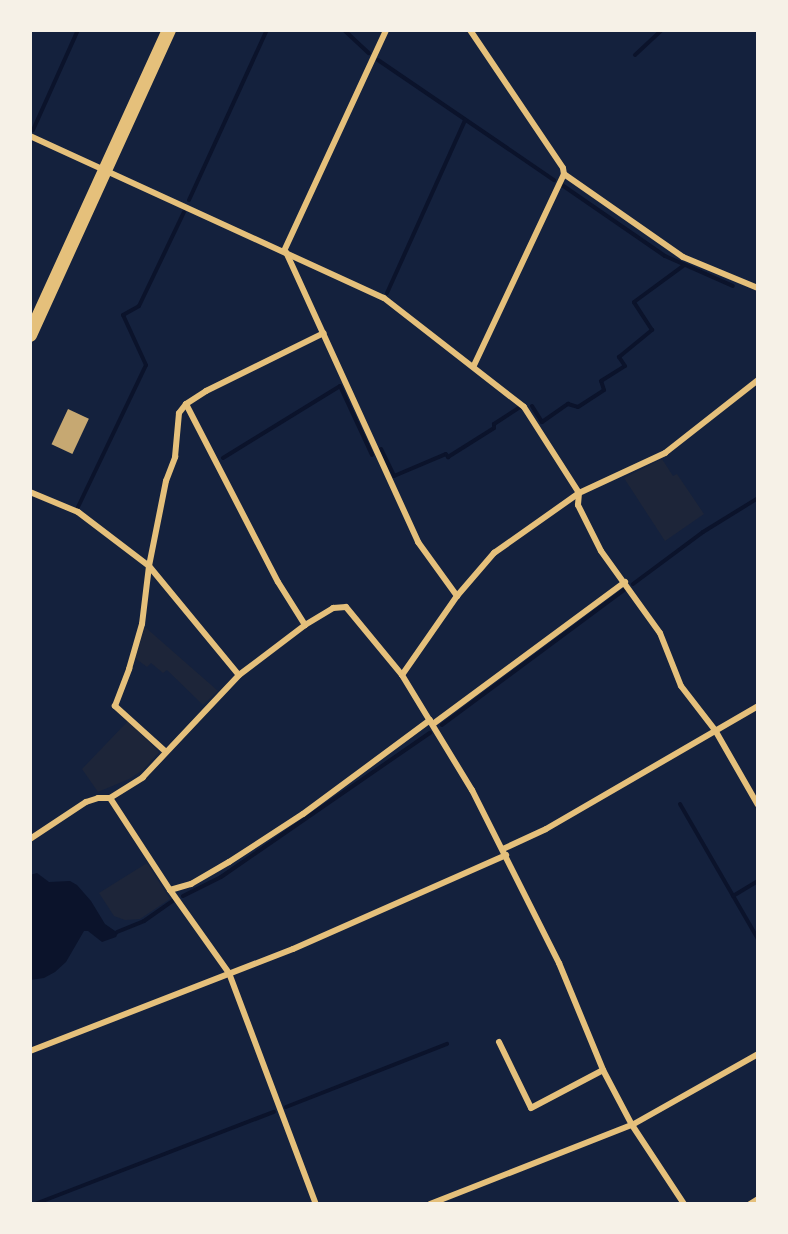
<!DOCTYPE html>
<html>
<head>
<meta charset="utf-8">
<style>
	body { margin:0 }
	#map { position:relative; width:788px; height:1234px; overflow:hidden; background:#14213d; font-family:"PT Serif",serif }
	div>[style] { position:absolute }
	.green>* { inset:0; background:#1d2539 }
	.water>* { inset:0; background:#0b132b }
	.stream>* { height:4px; margin:-2px; padding:0 2px; transform-origin:2px; border-radius:2px; background:#0b132b }
	.building>* { inset:0; background:#c6a872; transform-origin:0 0 }
	.minor>* { height:6px; margin:-3px; padding:0 3px; transform-origin:3px; border-radius:3px; background:#e5c07b }
	.primary>* { height:14px; margin:-7px; padding:0 7px; transform-origin:7px; border-radius:7px; background:#e5c07b }
	span { translate:-50% -50%; white-space:nowrap; text-align:center; line-height:1.15; -webkit-text-stroke:6px #f6f1e7; paint-order:stroke }
	.frame { position:absolute; inset:0; border:32px solid #f6f1e7; pointer-events:none }
</style>
</head>
<body>
<div id="map">
	<div class="green">
		<div style="clip-path:polygon(662px 459px,673px 476px,677px 474px,704px 514px,665px 541px,624px 478px)"></div>
		<div style="clip-path:polygon(145px 627px,218px 691px,203px 705px,167px 670px,163px 673px,151px 663px,147px 667px,135px 658px)"></div>
		<div style="clip-path:polygon(128px 721px,159px 752px,143px 770px,129px 779px,98px 792px,82px 769px)"></div>
		<div style="clip-path:polygon(147px 863px,170px 899px,140px 919px,125px 920px,114px 916px,99px 893px)"></div>
	</div>
	<div class="water">
		<div style="clip-path:polygon(37px 873px,49px 882px,70px 881px,77px 885px,91px 901px,105px 924px,118px 933px,116px 937px,102px 942px,88px 931px,84px 931px,66px 962px,55px 972px,44px 978px,30px 980px,30px 875px)"></div>
	</div>
	<div class="stream">
		<div style="left:344px;top:30px;width:34px;rotate:43deg"></div>
		<div style="left:635px;top:55px;width:37px;rotate:-43deg"></div>
		<div style="left:378px;top:60px;width:213px;rotate:34.3deg"></div>
		<div style="left:33px;top:130px;width:110px;rotate:-65.8deg"></div>
		<div style="left:562px;top:185px;width:125px;rotate:34.6deg"></div>
		<div style="left:665px;top:256px;width:74px;rotate:23.8deg"></div>
		<div style="left:189px;top:200px;width:187px;rotate:-65.4deg"></div>
		<div style="left:387px;top:293px;width:190px;rotate:-65.7deg"></div>
		<div style="left:532px;top:406px;width:19px;rotate:58deg"></div>
		<div style="left:542px;top:422px;width:32px;rotate:-35deg"></div>
		<div style="left:568px;top:404px;width:10px;rotate:17deg"></div>
		<div style="left:578px;top:407px;width:31px;rotate:-33deg"></div>
		<div style="left:604px;top:390px;width:9px;rotate:-108deg"></div>
		<div style="left:601px;top:381px;width:28px;rotate:-32deg"></div>
		<div style="left:625px;top:366px;width:11px;rotate:-124deg"></div>
		<div style="left:619px;top:357px;width:43px;rotate:-39.3deg"></div>
		<div style="left:652px;top:330px;width:33px;rotate:-123deg"></div>
		<div style="left:634px;top:302px;width:61px;rotate:-36.3deg"></div>
		<div style="left:381px;top:449px;width:30px;rotate:64deg"></div>
		<div style="left:394px;top:476px;width:56px;rotate:-22.9deg"></div>
		<div style="left:446px;top:454px;width:4px;rotate:56deg"></div>
		<div style="left:448px;top:457px;width:54px;rotate:-32.2deg"></div>
		<div style="left:494px;top:428px;width:4px;rotate:-90deg"></div>
		<div style="left:494px;top:424px;width:30px;rotate:-33deg"></div>
		<div style="left:223px;top:458px;width:137px;rotate:-31.6deg"></div>
		<div style="left:340px;top:386px;width:76px;rotate:65.1deg"></div>
		<div style="left:78px;top:507px;width:157px;rotate:-64.4deg"></div>
		<div style="left:146px;top:365px;width:55px;rotate:-114.7deg"></div>
		<div style="left:123px;top:315px;width:18px;rotate:-29deg"></div>
		<div style="left:139px;top:306px;width:104px;rotate:-64.4deg"></div>
		<div style="left:633px;top:584px;width:87px;rotate:-36.6deg"></div>
		<div style="left:703px;top:532px;width:65px;rotate:-31.7deg"></div>
		<div style="left:442px;top:725px;width:228px;rotate:-36.6deg"></div>
		<div style="left:680px;top:804px;width:156px;rotate:60deg"></div>
		<div style="left:183px;top:896px;width:42px;rotate:-26.6deg"></div>
		<div style="left:221px;top:877px;width:254px;rotate:-34.6deg"></div>
		<div style="left:733px;top:896px;width:29px;rotate:-31deg"></div>
		<div style="left:117px;top:932px;width:29px;rotate:-22deg"></div>
		<div style="left:144px;top:921px;width:35px;rotate:-35deg"></div>
		<div style="left:286px;top:1107px;width:173px;rotate:-21.4deg"></div>
		<div style="left:35px;top:1204px;width:256px;rotate:-21.1deg"></div>
	</div>
	<div class="building">
		<div style="left:68px;top:409px;width:23px;height:39px;rotate:25deg"></div>
	</div>
	<div class="minor">
		<div style="left:470px;top:30px;width:166px;rotate:56deg"></div>
		<div style="left:563px;top:168px;width:6px;rotate:81deg"></div>
		<div style="left:564px;top:174px;width:213px;rotate:115.2deg"></div>
		<div style="left:30px;top:136px;width:389px;rotate:24.6deg"></div>
		<div style="left:384px;top:298px;width:177px;rotate:37.9deg"></div>
		<div style="left:524px;top:407px;width:102px;rotate:57.4deg"></div>
		<div style="left:579px;top:493px;width:12px;rotate:95deg"></div>
		<div style="left:578px;top:505px;width:51px;rotate:63.4deg"></div>
		<div style="left:601px;top:551px;width:101px;rotate:54.3deg"></div>
		<div style="left:660px;top:633px;width:57px;rotate:68.4deg"></div>
		<div style="left:681px;top:686px;width:56px;rotate:52.3deg"></div>
		<div style="left:715px;top:730px;width:86px;rotate:60.2deg"></div>
		<div style="left:564px;top:174px;width:145px;rotate:34.9deg"></div>
		<div style="left:683px;top:257px;width:81px;rotate:22.5deg"></div>
		<div style="left:284px;top:251px;width:243px;rotate:-65.2deg"></div>
		<div style="left:286px;top:252px;width:319px;rotate:65.5deg"></div>
		<div style="left:418px;top:542px;width:67px;rotate:54.2deg"></div>
		<div style="left:186px;top:404px;width:200px;rotate:62.7deg"></div>
		<div style="left:278px;top:582px;width:51px;rotate:57.9deg"></div>
		<div style="left:30px;top:492px;width:52px;rotate:22.6deg"></div>
		<div style="left:78px;top:512px;width:89px;rotate:37.3deg"></div>
		<div style="left:149px;top:566px;width:141px;rotate:50.5deg"></div>
		<div style="left:402px;top:675px;width:96px;rotate:-55.2deg"></div>
		<div style="left:457px;top:596px;width:57px;rotate:-49.3deg"></div>
		<div style="left:494px;top:553px;width:104px;rotate:-35.2deg"></div>
		<div style="left:579px;top:493px;width:95px;rotate:-24.9deg"></div>
		<div style="left:665px;top:453px;width:118px;rotate:-38.1deg"></div>
		<div style="left:433px;top:724px;width:239px;rotate:-36.5deg"></div>
		<div style="left:166px;top:752px;width:69px;rotate:-138deg"></div>
		<div style="left:115px;top:706px;width:40px;rotate:-69deg"></div>
		<div style="left:129px;top:669px;width:47px;rotate:-73.9deg"></div>
		<div style="left:142px;top:624px;width:58px;rotate:-83.1deg"></div>
		<div style="left:149px;top:566px;width:87px;rotate:-78.7deg"></div>
		<div style="left:166px;top:481px;width:26px;rotate:-69deg"></div>
		<div style="left:175px;top:457px;width:44px;rotate:-84.8deg"></div>
		<div style="left:179px;top:413px;width:11px;rotate:-52deg"></div>
		<div style="left:186px;top:404px;width:24px;rotate:-33deg"></div>
		<div style="left:206px;top:391px;width:131px;rotate:-26.2deg"></div>
		<div style="left:110px;top:798px;width:110px;rotate:56.9deg"></div>
		<div style="left:170px;top:890px;width:102px;rotate:54.6deg"></div>
		<div style="left:229px;top:973px;width:247px;rotate:69.4deg"></div>
		<div style="left:30px;top:839px;width:67px;rotate:-33.5deg"></div>
		<div style="left:86px;top:802px;width:13px;rotate:-18deg"></div>
		<div style="left:98px;top:798px;width:12px"></div>
		<div style="left:110px;top:798px;width:39px;rotate:-32deg"></div>
		<div style="left:143px;top:777px;width:140px;rotate:-46.7deg"></div>
		<div style="left:239px;top:675px;width:83px;rotate:-37.1deg"></div>
		<div style="left:305px;top:625px;width:33px;rotate:-31deg"></div>
		<div style="left:333px;top:608px;width:13px;rotate:-4deg"></div>
		<div style="left:346px;top:607px;width:88px;rotate:50.5deg"></div>
		<div style="left:402px;top:675px;width:135px;rotate:58.7deg"></div>
		<div style="left:472px;top:790px;width:194px;rotate:63.3deg"></div>
		<div style="left:559px;top:963px;width:116px;rotate:67.6deg"></div>
		<div style="left:603px;top:1070px;width:62px;rotate:62.2deg"></div>
		<div style="left:632px;top:1125px;width:95px;rotate:56.6deg"></div>
		<div style="left:503px;top:849px;width:47px;rotate:-24.9deg"></div>
		<div style="left:546px;top:829px;width:245px;rotate:-30.1deg"></div>
		<div style="left:170px;top:890px;width:22px;rotate:-16deg"></div>
		<div style="left:191px;top:884px;width:44px;rotate:-30.1deg"></div>
		<div style="left:229px;top:862px;width:88px;rotate:-33deg"></div>
		<div style="left:303px;top:814px;width:158px;rotate:-36.5deg"></div>
		<div style="left:499px;top:1042px;width:73px;rotate:64.1deg"></div>
		<div style="left:531px;top:1108px;width:81px;rotate:-27.8deg"></div>
		<div style="left:30px;top:1051px;width:282px;rotate:-21.2deg"></div>
		<div style="left:293px;top:949px;width:233px;rotate:-23.8deg"></div>
		<div style="left:430px;top:1204px;width:217px;rotate:-21.4deg"></div>
		<div style="left:632px;top:1125px;width:145px;rotate:-29.4deg"></div>
		<div style="left:750px;top:1204px;width:9px;rotate:-32deg"></div>
	</div>
	<div class="primary">
		<div style="left:30px;top:335px;width:335px;rotate:-65.5deg"></div>
	</div>
	<div class="frame"></div>
</div>
</body>
</html>
